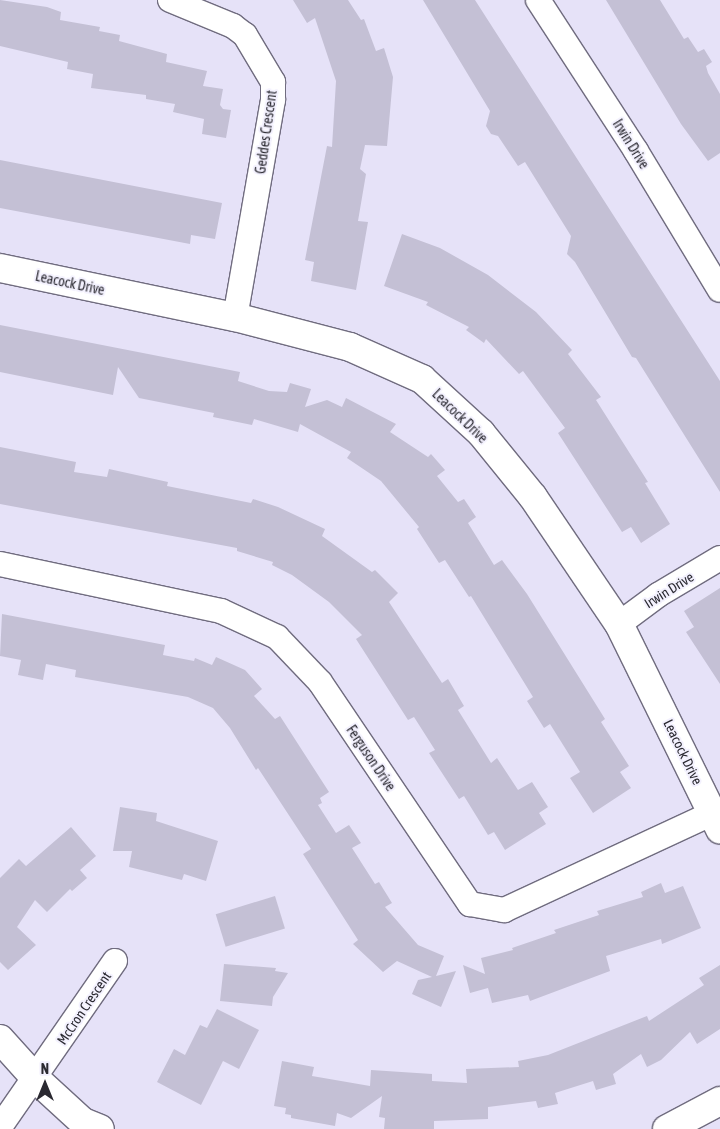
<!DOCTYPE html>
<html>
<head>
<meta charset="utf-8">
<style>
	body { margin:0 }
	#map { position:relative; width:720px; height:1129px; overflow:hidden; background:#e6e2f8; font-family:"Asap Condensed",sans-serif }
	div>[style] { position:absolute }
	.building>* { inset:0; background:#c4c0d5; transform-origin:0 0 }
	.roads { filter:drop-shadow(1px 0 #706c7f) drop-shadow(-1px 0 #706c7f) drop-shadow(0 1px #706c7f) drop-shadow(0 -1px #706c7f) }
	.minor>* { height:24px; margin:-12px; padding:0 12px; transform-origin:12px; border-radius:12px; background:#fff }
	.tertiary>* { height:28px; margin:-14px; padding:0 14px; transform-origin:14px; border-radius:14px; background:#fff }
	span { translate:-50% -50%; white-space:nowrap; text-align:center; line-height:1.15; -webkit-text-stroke:4px #f3f1fe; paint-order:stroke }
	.street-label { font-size:14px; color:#2a2931 }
	.north { position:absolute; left:20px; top:1059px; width:50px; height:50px; -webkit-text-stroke:4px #f3f1fe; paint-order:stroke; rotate:0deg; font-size:14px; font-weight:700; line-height:20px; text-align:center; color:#2a2931 }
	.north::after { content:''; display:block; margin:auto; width:18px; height:22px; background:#2a2931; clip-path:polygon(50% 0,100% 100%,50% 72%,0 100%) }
</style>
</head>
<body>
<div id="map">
	<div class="building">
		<div style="clip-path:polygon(0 0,47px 7px,61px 12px,60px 20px,100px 27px,99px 31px,120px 35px,119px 41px,167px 54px,166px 62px,207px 71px,203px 86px,223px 89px,220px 105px,223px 109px,231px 110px,226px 138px,202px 134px,204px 119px,173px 112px,175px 104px,146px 99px,146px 95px,91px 88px,93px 74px,67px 69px,68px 62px,0 46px)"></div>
		<div style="clip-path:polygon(293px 0,348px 0,361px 20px,364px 19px,376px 51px,384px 48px,393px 77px,387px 146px,365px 145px,360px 169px,366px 174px,358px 221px,368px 222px,356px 290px,311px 281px,314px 262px,305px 260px,327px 146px,332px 147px,336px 81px,315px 18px,307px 23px)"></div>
		<div style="clip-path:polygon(423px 0,475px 0,720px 381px,720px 492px,636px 358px,632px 357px,575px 262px,567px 254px,571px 236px,525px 162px,518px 166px,498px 136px,491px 134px,486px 126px,490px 111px)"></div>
		<div style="clip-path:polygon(606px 0,660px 0,684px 39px,688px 37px,698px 52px,704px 49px,712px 62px,706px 66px,708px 73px,720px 94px,720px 153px,708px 161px,681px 124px)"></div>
		<div style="clip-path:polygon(0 160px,222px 203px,215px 239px,191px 235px,190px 244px,0 208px)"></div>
		<div style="clip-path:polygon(402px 234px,440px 248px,488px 275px,536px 312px,572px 350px,568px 354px,601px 397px,596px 400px,648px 482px,645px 483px,670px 524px,641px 543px,631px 527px,622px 532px,558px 433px,565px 428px,523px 371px,519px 374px,486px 339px,484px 343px,466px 330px,469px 327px,426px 305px,428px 302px,384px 286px)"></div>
		<div style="clip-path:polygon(0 325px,240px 372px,238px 381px,269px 391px,287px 392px,290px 383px,311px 389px,305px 407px,327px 400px,342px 407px,346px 398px,396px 424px,390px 432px,428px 457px,431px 454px,445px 470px,437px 476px,458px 502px,464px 499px,476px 517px,468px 523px,494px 565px,502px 560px,527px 594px,605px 719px,601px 722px,629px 766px,620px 772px,631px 788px,593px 813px,570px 778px,580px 772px,550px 724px,544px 728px,527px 701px,533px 697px,471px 596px,469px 597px,445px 560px,439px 563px,417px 529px,419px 527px,381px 481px,347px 458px,351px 452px,300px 424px,298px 432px,254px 419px,252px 425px,213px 417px,214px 413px,139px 398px,118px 367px,113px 395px,0 372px)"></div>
		<div style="clip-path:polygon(0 447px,76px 462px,74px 472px,107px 477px,109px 469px,168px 482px,167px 486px,251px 503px,253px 499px,278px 507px,325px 529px,322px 536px,372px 572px,375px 570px,398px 593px,389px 602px,442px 683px,448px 679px,464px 706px,458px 710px,491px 763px,497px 758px,518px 790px,532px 782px,548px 807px,539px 813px,546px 824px,505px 850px,494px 832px,488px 835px,464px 796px,459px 799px,429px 753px,435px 750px,414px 717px,408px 720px,383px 681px,356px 639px,362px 635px,329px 602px,292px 575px,272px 565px,273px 562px,237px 551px,237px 548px,0 504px)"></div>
		<div style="clip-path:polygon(720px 588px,720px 684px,686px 632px,694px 627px,684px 611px)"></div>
		<div style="clip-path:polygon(2px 614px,165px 645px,163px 655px,194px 661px,195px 658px,212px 665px,216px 657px,245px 670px,262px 689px,254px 696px,275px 719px,280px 716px,329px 792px,320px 798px,322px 803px,318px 805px,336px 833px,349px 825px,361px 843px,352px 848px,375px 884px,379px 882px,392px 903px,385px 907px,418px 945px,444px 956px,436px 976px,456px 971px,441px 1007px,412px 994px,418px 980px,432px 977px,397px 961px,383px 972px,353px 944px,358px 940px,303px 854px,311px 849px,258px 768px,256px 770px,230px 728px,213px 708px,188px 697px,75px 677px,76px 670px,46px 664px,43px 680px,18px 675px,21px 660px,0 656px)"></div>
		<div style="clip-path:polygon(120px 807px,157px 813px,156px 821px,218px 841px,206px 881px,184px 874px,182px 880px,129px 867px,132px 851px,113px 851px)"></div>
		<div style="clip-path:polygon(71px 827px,96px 856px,80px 870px,87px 878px,72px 891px,70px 889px,47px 912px,35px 900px,17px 927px,36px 945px,8px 970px,0 962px,0 878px,19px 859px,26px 866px)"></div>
		<div style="clip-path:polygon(661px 883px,665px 893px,683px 886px,701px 928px,662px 944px,661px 939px,606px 956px,610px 971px,530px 1001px,528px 995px,492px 1003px,488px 988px,470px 993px,463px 965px,485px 974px,481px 958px,513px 950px,512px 948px,556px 933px,554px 930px,599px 915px,597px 911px,643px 897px,641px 892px)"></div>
		<div style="left:275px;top:896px;width:34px;height:62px;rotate:73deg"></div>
		<div style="clip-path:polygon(224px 964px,276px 968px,275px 971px,288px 973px,273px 997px,272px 1006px,220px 1001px)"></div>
		<div style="clip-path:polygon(720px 965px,720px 1029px,697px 1044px,690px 1032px,661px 1060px,647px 1067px,641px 1054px,613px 1074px,616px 1084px,596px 1090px,593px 1081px,555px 1093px,558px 1104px,538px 1108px,536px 1101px,488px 1107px,488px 1119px,434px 1121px,434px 1129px,384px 1129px,385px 1118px,379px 1117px,382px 1096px,351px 1118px,337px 1113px,335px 1126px,291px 1118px,291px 1115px,285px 1114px,286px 1108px,274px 1106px,282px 1061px,314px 1067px,312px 1076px,370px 1086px,371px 1070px,432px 1074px,432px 1081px,467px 1083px,466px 1069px,519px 1067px,518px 1061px,548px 1055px,647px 1016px,649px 1021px,704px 985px,699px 978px)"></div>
		<div style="clip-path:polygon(217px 1009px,259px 1030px,239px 1069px,223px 1061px,201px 1105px,157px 1082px,174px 1049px,185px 1055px,200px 1025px,207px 1028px)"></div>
	</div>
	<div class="roads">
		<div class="minor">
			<div style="left:170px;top:0;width:68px;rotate:22.4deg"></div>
			<div style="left:233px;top:26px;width:15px;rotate:37deg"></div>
			<div style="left:245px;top:35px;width:55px;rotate:59.2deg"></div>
			<div style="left:273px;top:82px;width:18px;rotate:90deg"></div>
			<div style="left:273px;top:100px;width:220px;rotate:99.9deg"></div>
			<div style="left:538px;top:0;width:180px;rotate:57deg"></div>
			<div style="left:636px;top:151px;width:162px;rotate:58.9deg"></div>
			<div style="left:0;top:564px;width:226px;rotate:12deg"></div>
			<div style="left:221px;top:611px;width:62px;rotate:24.9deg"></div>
			<div style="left:277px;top:637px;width:62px;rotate:46.3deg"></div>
			<div style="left:320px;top:682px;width:268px;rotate:56deg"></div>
			<div style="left:470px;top:904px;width:35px;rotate:10deg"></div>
			<div style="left:504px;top:910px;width:230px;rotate:-24.9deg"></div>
			<div style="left:619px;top:624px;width:49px;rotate:-36.6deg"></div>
			<div style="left:658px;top:595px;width:72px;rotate:-30.8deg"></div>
			<div style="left:0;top:1127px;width:202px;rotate:-55.3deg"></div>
		</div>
		<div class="tertiary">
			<div style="left:0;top:268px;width:240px;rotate:11.8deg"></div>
			<div style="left:235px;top:317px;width:119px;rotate:14.6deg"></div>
			<div style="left:350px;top:347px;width:79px;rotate:24deg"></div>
			<div style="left:422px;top:379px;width:80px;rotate:42.5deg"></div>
			<div style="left:481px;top:433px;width:82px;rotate:50.9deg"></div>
			<div style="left:533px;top:497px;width:153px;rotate:55.9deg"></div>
			<div style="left:619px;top:624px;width:229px;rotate:63.8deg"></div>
			<div style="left:0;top:1039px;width:54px;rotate:48deg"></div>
			<div style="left:36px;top:1079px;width:64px;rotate:42.5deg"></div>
			<div style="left:83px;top:1122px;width:18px;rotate:22deg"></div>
			<div style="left:667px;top:1129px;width:60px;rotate:-27.8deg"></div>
		</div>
	</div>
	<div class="street-label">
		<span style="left:266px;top:132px;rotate:-82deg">Geddes Crescent</span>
		<span style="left:631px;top:144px;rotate:58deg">Irwin Drive</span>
		<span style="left:70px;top:283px;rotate:12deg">Leacock Drive</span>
		<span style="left:460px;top:416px;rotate:44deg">Leacock Drive</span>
		<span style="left:669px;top:590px;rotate:-32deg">Irwin Drive</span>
		<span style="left:683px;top:752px;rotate:64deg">Leacock Drive</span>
		<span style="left:371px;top:758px;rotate:56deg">Ferguson Drive</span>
		<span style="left:84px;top:1008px;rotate:-56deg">McCron Crescent</span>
	</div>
	<div class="north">N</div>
</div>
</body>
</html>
